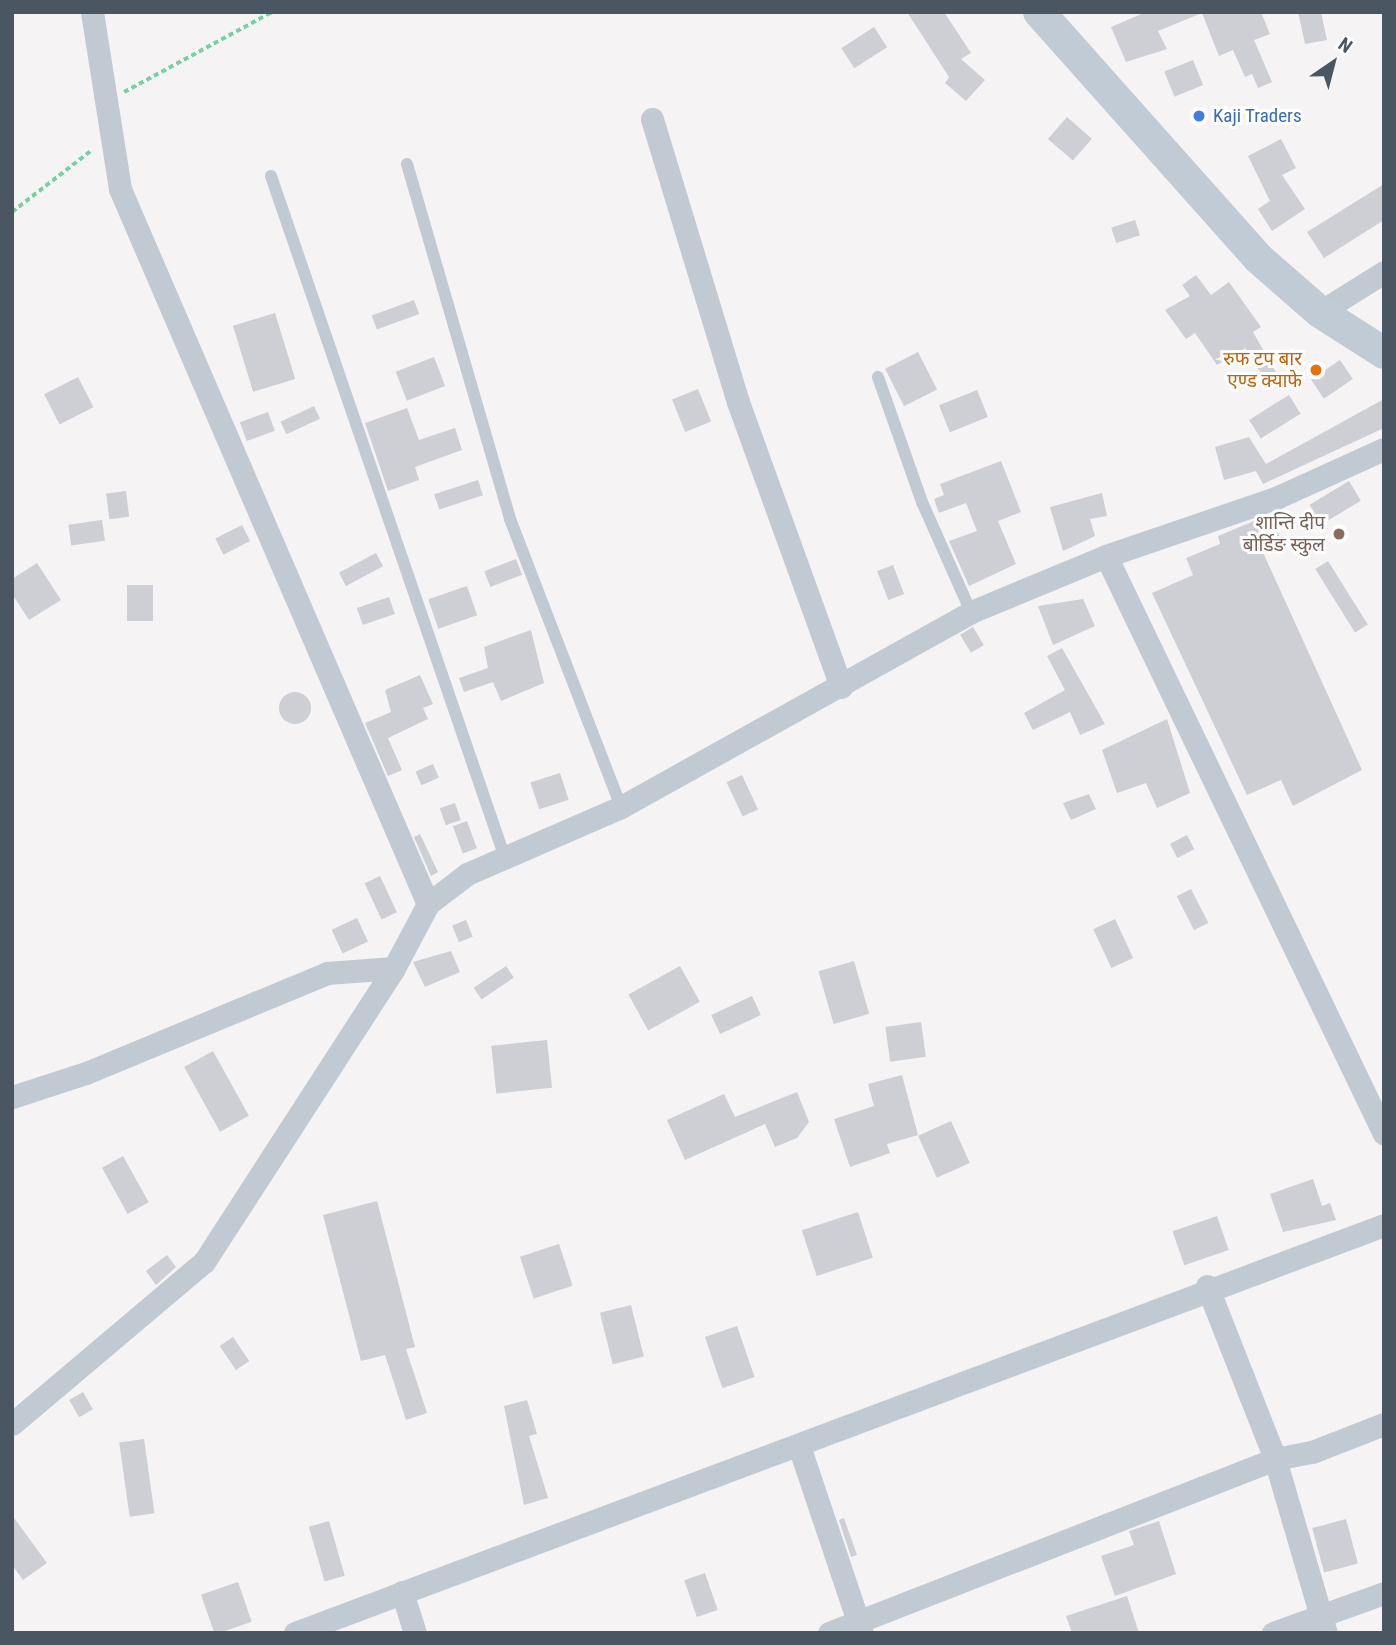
<!DOCTYPE html>
<html>
<head>
<meta charset="utf-8">
<style>
	body { margin:0 }
	#map { position:relative; width:1396px; height:1645px; overflow:hidden; background:#f5f3f3; font-family:"Roboto Condensed","Noto Sans Devanagari",sans-serif }
	div>[style] { position:absolute }
	.building>* { inset:0; background:#cdcfd5; transform-origin:0 0 }
	.round { border-radius:50% }
	.path>* { height:3.5px; margin-top:-1.75px; transform-origin:0; background:repeating-linear-gradient(90deg,#7ad0a6 0 5px,transparent 0 8.5px) }
	.service>* { height:12px; margin:-6px; padding:0 6px; transform-origin:6px; border-radius:6px; background:#c1cad2 }
	.minor>* { height:23px; margin:-11.5px; padding:0 11.5px; transform-origin:11.5px; border-radius:11.5px; background:#c1cad2 }
	.secondary>* { height:32px; margin:-16px; padding:0 16px; transform-origin:16px; border-radius:16px; background:#c1cbd6 }
	.dots>* { width:19px; height:19px; translate:-50% -50%; box-sizing:border-box; border:4px solid #fff; border-radius:50% }
	span { translate:-50% -50%; white-space:nowrap; text-align:center; line-height:1.15; -webkit-text-stroke:6px #fff; paint-order:stroke }
	.shop-label { font-size:19px; color:#366cbe }
	.left { translate:0 -50%; text-align:left }
	.food-label { font-size:19px; color:#c56008 }
	.right { translate:-100% -50%; text-align:right }
	.education-label { font-size:19px; color:#785e54 }
	.frame { position:absolute; inset:0; border:14px solid #4a5661; pointer-events:none }
	.north { position:absolute; left:1298px; top:28px; width:70px; height:70px; -webkit-text-stroke:5px #fff; paint-order:stroke; rotate:35deg; font-size:19px; font-weight:700; line-height:28px; text-align:center; color:#4a5661 }
	.north::after { content:''; display:block; margin:auto; width:24px; height:32px; background:#4a5661; clip-path:polygon(50% 0,100% 100%,50% 72%,0 100%) }
</style>
</head>
<body>
<div id="map">
	<div class="building">
		<div style="clip-path:polygon(907px 12px,944px 12px,971px 53px,961px 59px,985px 80px,966px 101px,945px 83px,949px 77px)"></div>
		<div style="clip-path:polygon(1146px 12px,1261px 12px,1270px 34px,1254px 40px,1272px 82px,1258px 88px,1252px 74px,1245px 77px,1233px 50px,1219px 56px,1202px 13px,1158px 31px,1167px 49px,1126px 62px,1111px 27px)"></div>
		<div style="clip-path:polygon(1298px 12px,1321px 12px,1327px 40px,1305px 44px)"></div>
		<div style="left:874px;top:27px;width:24px;height:39px;rotate:57deg"></div>
		<div style="left:1193px;top:60px;width:27px;height:31px;rotate:68deg"></div>
		<div style="left:1067px;top:117px;width:33px;height:29px;rotate:41deg"></div>
		<div style="clip-path:polygon(1281px 139px,1296px 168px,1282px 175px,1305px 209px,1272px 231px,1258px 209px,1270px 201px,1248px 156px)"></div>
		<div style="clip-path:polygon(1384px 184px,1384px 220px,1324px 258px,1307px 232px)"></div>
		<div style="left:1135px;top:220px;width:16px;height:25px;rotate:72deg"></div>
		<div style="clip-path:polygon(1196px 275px,1211px 295px,1229px 282px,1261px 327px,1253px 332px,1277px 374px,1266px 381px,1245px 348px,1217px 365px,1195px 333px,1186px 339px,1165px 310px,1190px 296px,1182px 285px)"></div>
		<div style="left:414px;top:300px;width:15px;height:45px;rotate:70deg"></div>
		<div style="left:275px;top:313px;width:69px;height:44px;rotate:73deg"></div>
		<div style="left:918px;top:352px;width:42px;height:37px;rotate:63deg"></div>
		<div style="left:434px;top:357px;width:31px;height:41px;rotate:69deg"></div>
		<div style="left:1340px;top:360px;width:23px;height:35px;rotate:56deg"></div>
		<div style="left:78px;top:377px;width:34px;height:38px;rotate:63deg"></div>
		<div style="left:698px;top:389px;width:35px;height:28px;rotate:68deg"></div>
		<div style="left:977px;top:390px;width:29px;height:41px;rotate:68deg"></div>
		<div style="left:1289px;top:395px;width:22px;height:47px;rotate:58deg"></div>
		<div style="clip-path:polygon(1384px 399px,1384px 428px,1263px 484px,1256px 471px,1224px 480px,1215px 447px,1249px 437px,1266px 464px)"></div>
		<div style="left:314px;top:406px;width:14px;height:37px;rotate:65deg"></div>
		<div style="clip-path:polygon(407px 408px,419px 440px,455px 428px,462px 450px,415px 467px,419px 480px,388px 491px,365px 423px)"></div>
		<div style="left:268px;top:412px;width:20px;height:30px;rotate:70deg"></div>
		<div style="clip-path:polygon(1001px 461px,1021px 512px,998px 521px,1016px 564px,969px 586px,949px 541px,977px 531px,966px 503px,939px 513px,934px 499px,944px 495px,940px 484px)"></div>
		<div style="left:478px;top:480px;width:16px;height:46px;rotate:72deg"></div>
		<div style="left:1349px;top:481px;width:23px;height:46px;rotate:59deg"></div>
		<div style="left:126px;top:491px;width:26px;height:20px;rotate:83deg"></div>
		<div style="clip-path:polygon(1102px 493px,1107px 516px,1090px 519px,1095px 536px,1063px 551px,1050px 507px)"></div>
		<div style="clip-path:polygon(1271px 514px,1281px 540px,1261px 548px,1362px 770px,1293px 806px,1281px 780px,1247px 795px,1152px 593px,1193px 575px,1186px 558px,1220px 544px,1218px 536px)"></div>
		<div style="left:102px;top:520px;width:21px;height:34px;rotate:82deg"></div>
		<div style="left:242px;top:525px;width:18px;height:30px;rotate:63deg"></div>
		<div style="left:376px;top:553px;width:15px;height:42px;rotate:62deg"></div>
		<div style="left:516px;top:559px;width:17px;height:34px;rotate:69deg"></div>
		<div style="left:1328px;top:561px;width:75px;height:15px;rotate:58deg"></div>
		<div style="clip-path:polygon(37px 563px,61px 600px,29px 620px,12px 594px,12px 579px)"></div>
		<div style="left:893px;top:565px;width:31px;height:17px;rotate:69deg"></div>
		<div style="left:127px;top:585px;width:26px;height:36px"></div>
		<div style="left:467px;top:586px;width:31px;height:41px;rotate:71deg"></div>
		<div style="left:389px;top:597px;width:18px;height:34px;rotate:71deg"></div>
		<div style="clip-path:polygon(1083px 599px,1095px 626px,1053px 645px,1038px 606px)"></div>
		<div style="left:973px;top:627px;width:21px;height:15px;rotate:59deg"></div>
		<div style="clip-path:polygon(531px 630px,544px 683px,501px 701px,493px 682px,464px 692px,459px 678px,488px 668px,484px 647px)"></div>
		<div style="clip-path:polygon(1062px 648px,1105px 724px,1080px 735px,1070px 712px,1033px 730px,1024px 713px,1065px 690px,1047px 656px)"></div>
		<div style="clip-path:polygon(420px 675px,433px 704px,423px 708px,428px 719px,388px 738px,402px 770px,388px 776px,365px 723px,391px 712px,385px 690px)"></div>
		<div class="round" style="left:279px;top:692px;width:32px;height:32px"></div>
		<div style="clip-path:polygon(1167px 719px,1190px 793px,1157px 808px,1146px 783px,1117px 793px,1102px 750px)"></div>
		<div style="left:433px;top:764px;width:15px;height:19px;rotate:67deg"></div>
		<div style="left:560px;top:773px;width:28px;height:31px;rotate:72deg"></div>
		<div style="left:742px;top:775px;width:38px;height:17px;rotate:65deg"></div>
		<div style="clip-path:polygon(1089px 794px,1096px 809px,1071px 820px,1063px 803px)"></div>
		<div style="left:455px;top:803px;width:18px;height:16px;rotate:71deg"></div>
		<div style="left:467px;top:821px;width:29px;height:15px;rotate:70deg"></div>
		<div style="clip-path:polygon(420px 834px,438px 872px,431px 876px,414px 837px)"></div>
		<div style="left:1187px;top:835px;width:16px;height:19px;rotate:63deg"></div>
		<div style="left:380px;top:876px;width:40px;height:17px;rotate:65deg"></div>
		<div style="left:1191px;top:889px;width:38px;height:16px;rotate:63deg"></div>
		<div style="left:357px;top:918px;width:26px;height:28px;rotate:65deg"></div>
		<div style="left:1115px;top:919px;width:43px;height:24px;rotate:65deg"></div>
		<div style="left:466px;top:920px;width:18px;height:15px;rotate:68deg"></div>
		<div style="clip-path:polygon(451px 951px,460px 972px,425px 987px,413px 962px)"></div>
		<div style="left:854px;top:961px;width:55px;height:37px;rotate:74deg"></div>
		<div style="left:506px;top:966px;width:14px;height:39px;rotate:56deg"></div>
		<div style="left:680px;top:966px;width:41px;height:59px;rotate:61deg"></div>
		<div style="left:752px;top:996px;width:21px;height:45px;rotate:65deg"></div>
		<div style="left:921px;top:1022px;width:35px;height:36px;rotate:82deg"></div>
		<div style="left:547px;top:1040px;width:48px;height:56px;rotate:84deg"></div>
		<div style="left:213px;top:1051px;width:74px;height:33px;rotate:61deg"></div>
		<div style="clip-path:polygon(902px 1075px,918px 1135px,887px 1144px,890px 1153px,850px 1167px,834px 1119px,874px 1106px,868px 1084px)"></div>
		<div style="clip-path:polygon(797px 1092px,809px 1122px,797px 1138px,775px 1147px,765px 1124px,685px 1160px,667px 1120px,724px 1094px,735px 1117px)"></div>
		<div style="left:951px;top:1121px;width:46px;height:36px;rotate:66deg"></div>
		<div style="left:123px;top:1156px;width:53px;height:24px;rotate:61deg"></div>
		<div style="clip-path:polygon(1313px 1179px,1322px 1206px,1330px 1203px,1336px 1220px,1283px 1232px,1270px 1194px)"></div>
		<div style="clip-path:polygon(377px 1201px,415px 1347px,406px 1349px,427px 1413px,406px 1420px,385px 1355px,361px 1361px,323px 1215px)"></div>
		<div style="left:858px;top:1212px;width:48px;height:59px;rotate:72deg"></div>
		<div style="left:1217px;top:1216px;width:36px;height:47px;rotate:71deg"></div>
		<div style="left:559px;top:1244px;width:44px;height:41px;rotate:72deg"></div>
		<div style="clip-path:polygon(167px 1255px,176px 1267px,156px 1285px,146px 1271px)"></div>
		<div style="left:631px;top:1305px;width:53px;height:32px;rotate:76deg"></div>
		<div style="left:737px;top:1326px;width:54px;height:34px;rotate:71deg"></div>
		<div style="left:233px;top:1337px;width:29px;height:16px;rotate:56deg"></div>
		<div style="left:83px;top:1392px;width:20px;height:16px;rotate:60deg"></div>
		<div style="clip-path:polygon(527px 1400px,537px 1434px,529px 1436px,548px 1498px,524px 1505px,504px 1406px)"></div>
		<div style="left:144px;top:1439px;width:75px;height:25px;rotate:82deg"></div>
		<div style="clip-path:polygon(12px 1515px,47px 1563px,23px 1580px,12px 1565px)"></div>
		<div style="clip-path:polygon(844px 1518px,857px 1555px,851px 1557px,839px 1520px)"></div>
		<div style="left:1346px;top:1519px;width:46px;height:35px;rotate:75deg"></div>
		<div style="left:329px;top:1521px;width:57px;height:21px;rotate:74deg"></div>
		<div style="clip-path:polygon(1159px 1521px,1176px 1574px,1115px 1596px,1101px 1556px,1134px 1545px,1129px 1531px)"></div>
		<div style="left:705px;top:1573px;width:39px;height:22px;rotate:71deg"></div>
		<div style="left:238px;top:1582px;width:42px;height:39px;rotate:71deg"></div>
		<div style="clip-path:polygon(1127px 1596px,1139px 1633px,1072px 1633px,1066px 1616px)"></div>
	</div>
	<div class="path">
		<div style="left:124px;top:92px;width:168px;rotate:-28.4deg"></div>
		<div style="left:12px;top:212px;width:101px;rotate:-37.8deg"></div>
	</div>
	<div class="service">
		<div style="left:407px;top:164px;width:370px;rotate:73.8deg"></div>
		<div style="left:510px;top:519px;width:309px;rotate:68.9deg"></div>
		<div style="left:271px;top:176px;width:724px;rotate:71.06deg"></div>
		<div style="left:878px;top:377px;width:133px;rotate:70.6deg"></div>
		<div style="left:922px;top:502px;width:120px;rotate:66deg"></div>
	</div>
	<div class="minor">
		<div style="left:92px;top:12px;width:179px;rotate:81deg"></div>
		<div style="left:120px;top:189px;width:779px;rotate:66.7deg"></div>
		<div style="left:652px;top:119px;width:296px;rotate:73.1deg"></div>
		<div style="left:738px;top:402px;width:303px;rotate:70.1deg"></div>
		<div style="left:1320px;top:312px;width:75px;rotate:-32deg"></div>
		<div style="left:1106px;top:556px;width:641px;rotate:64.31deg"></div>
		<div style="left:12px;top:1097px;width:78px;rotate:-18deg"></div>
		<div style="left:86px;top:1073px;width:261px;rotate:-22.5deg"></div>
		<div style="left:327px;top:973px;width:67px;rotate:-4.3deg"></div>
		<div style="left:1207px;top:1286px;width:186px;rotate:68.5deg"></div>
		<div style="left:1275px;top:1459px;width:181px;rotate:73.7deg"></div>
		<div style="left:12px;top:1424px;width:251px;rotate:-40.2deg"></div>
		<div style="left:204px;top:1262px;width:350px;rotate:-57.1deg"></div>
		<div style="left:394px;top:968px;width:72px;rotate:-62deg"></div>
		<div style="left:428px;top:904px;width:49px;rotate:-37.6deg"></div>
		<div style="left:467px;top:874px;width:168px;rotate:-23.5deg"></div>
		<div style="left:621px;top:807px;width:401px;rotate:-29.1deg"></div>
		<div style="left:971px;top:612px;width:146px;rotate:-22.5deg"></div>
		<div style="left:1106px;top:556px;width:182px;rotate:-18.9deg"></div>
		<div style="left:1278px;top:497px;width:116px;rotate:-24.4deg"></div>
		<div style="left:799px;top:1446px;width:197px;rotate:71.4deg"></div>
		<div style="left:402px;top:1592px;width:43px;rotate:72.4deg"></div>
		<div style="left:295px;top:1633px;width:1163px;rotate:-20.54deg"></div>
		<div style="left:829px;top:1633px;width:479px;rotate:-21.3deg"></div>
		<div style="left:1275px;top:1459px;width:38px;rotate:-11deg"></div>
		<div style="left:1312px;top:1452px;width:77px;rotate:-21.3deg"></div>
		<div style="left:1273px;top:1633px;width:118px;rotate:-19.8deg"></div>
	</div>
	<div class="secondary">
		<div style="left:1039px;top:12px;width:329px;rotate:48.3deg"></div>
		<div style="left:1258px;top:258px;width:82px;rotate:41.1deg"></div>
		<div style="left:1320px;top:312px;width:76px;rotate:32.6deg"></div>
	</div>
	<div class="dots">
		<div style="left:1199px;top:116px;background:#3f7fe0"></div>
		<div style="left:1316px;top:370px;background:#e8710a"></div>
		<div style="left:1339px;top:534px;background:#8d6e63"></div>
	</div>
	<div class="shop-label">
		<span class="left" style="left:1213px;top:116px">Kaji Traders</span>
	</div>
	<div class="food-label">
		<span class="right" style="left:1302px;top:370px">रुफ टप बार<br>एण्ड क्याफे</span>
	</div>
	<div class="education-label">
		<span class="right" style="left:1325px;top:534px">शान्ति दीप<br>बोर्डिङ स्कुल</span>
	</div>
	<div class="frame"></div>
	<div class="north">N</div>
</div>
</body>
</html>
